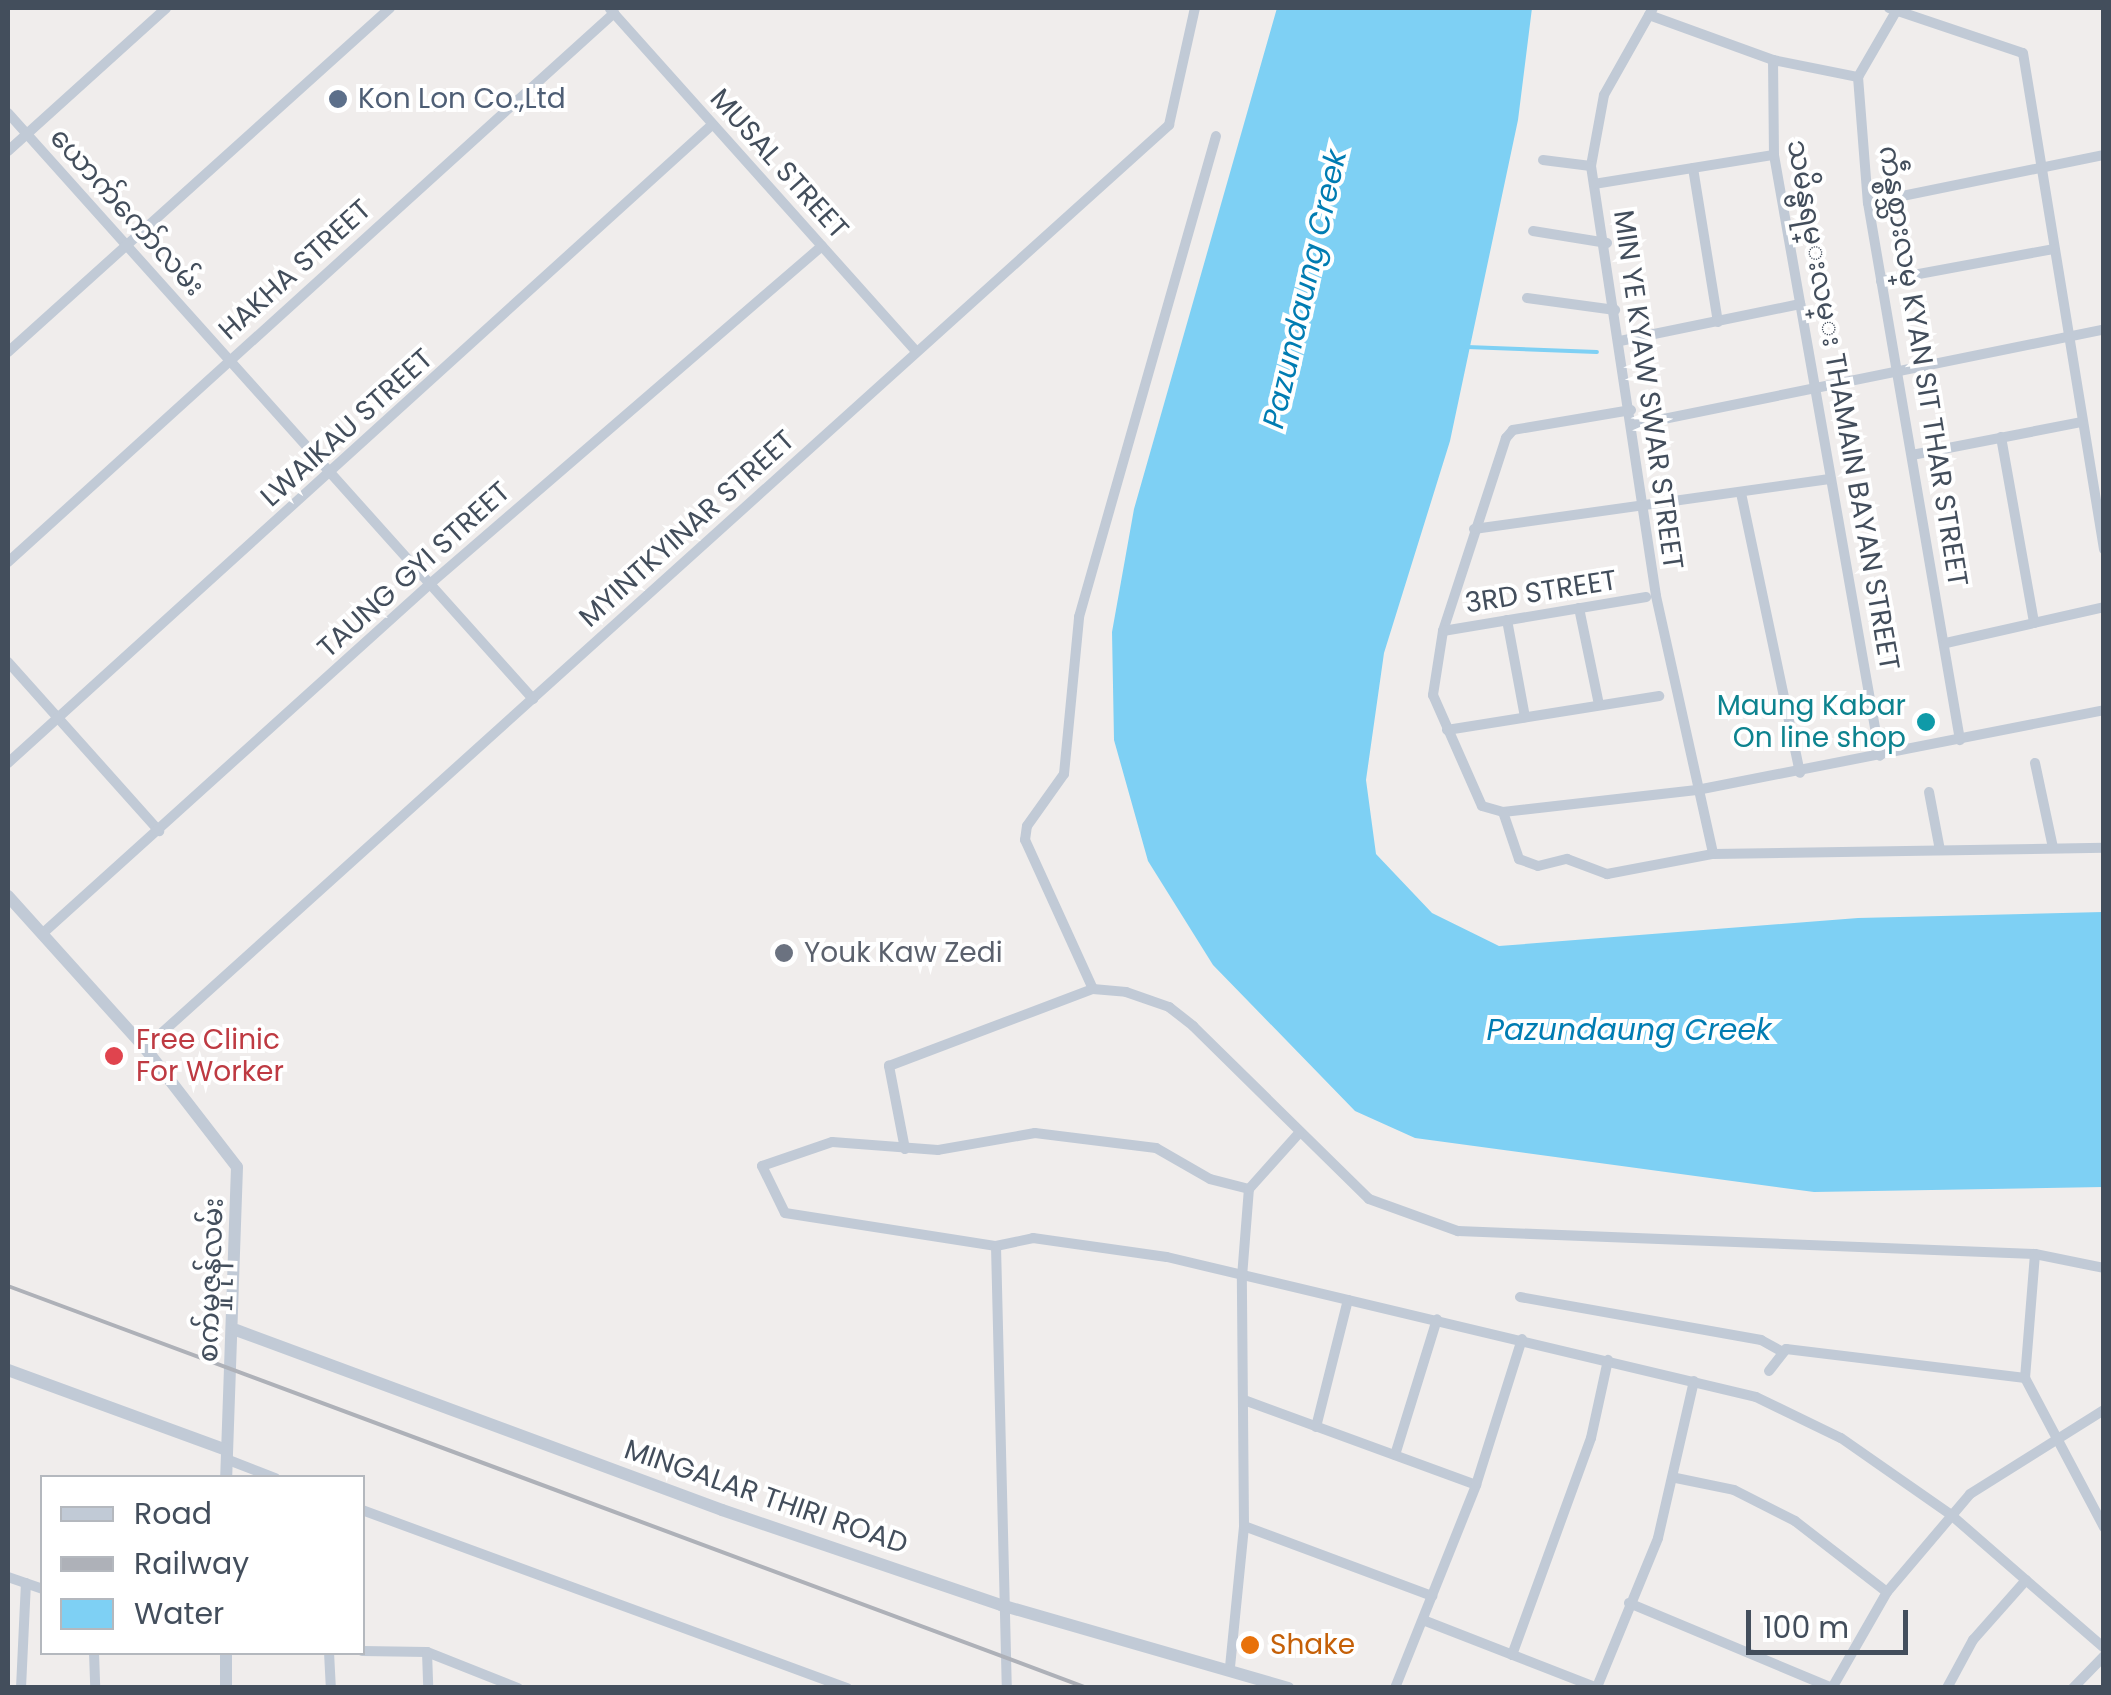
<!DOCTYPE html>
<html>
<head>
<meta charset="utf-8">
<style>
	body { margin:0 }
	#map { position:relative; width:2111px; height:1695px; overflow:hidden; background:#f0edec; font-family:Poppins,"Noto Sans Myanmar",sans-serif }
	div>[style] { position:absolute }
	.water>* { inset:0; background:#7ed0f4 }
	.stream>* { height:4px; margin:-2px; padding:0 2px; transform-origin:2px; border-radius:2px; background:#7ed0f4 }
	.minor>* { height:10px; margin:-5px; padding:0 5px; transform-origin:5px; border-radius:5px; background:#c1cad6 }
	.tertiary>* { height:12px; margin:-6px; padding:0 6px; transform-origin:6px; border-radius:6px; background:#c1cad6 }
	.rail>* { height:4px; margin:-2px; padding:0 2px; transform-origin:2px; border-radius:2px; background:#aeb1b8 }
	.dots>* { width:28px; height:28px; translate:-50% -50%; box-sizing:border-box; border:5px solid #fff; border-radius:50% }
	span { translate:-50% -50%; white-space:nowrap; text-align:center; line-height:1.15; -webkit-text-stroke:8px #fff; paint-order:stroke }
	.service-label { font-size:28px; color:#4e5e75 }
	.left { translate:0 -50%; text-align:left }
	.street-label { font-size:28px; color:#434e5c }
	.culture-label { font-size:28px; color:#0d838f }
	.right { translate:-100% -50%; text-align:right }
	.worship-label { font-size:28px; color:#5b616d }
	.health-label { font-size:28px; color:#be3a42 }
	.food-label { font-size:28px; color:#c56008 }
	.water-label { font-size:30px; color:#007cb2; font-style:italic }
	.frame { position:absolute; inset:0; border:10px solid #434e5c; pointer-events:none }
	.legend { position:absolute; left:40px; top:1475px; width:325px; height:180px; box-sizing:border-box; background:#fff; border:2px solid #b4b8be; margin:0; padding:12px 18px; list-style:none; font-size:30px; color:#434e5c }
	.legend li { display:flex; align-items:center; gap:20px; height:50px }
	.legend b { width:50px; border:2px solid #b4b8be }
	.scale { position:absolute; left:1746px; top:1610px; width:162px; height:45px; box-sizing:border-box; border:5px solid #434e5c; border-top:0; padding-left:12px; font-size:30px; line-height:35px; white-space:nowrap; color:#434e5c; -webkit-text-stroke:8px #fff; paint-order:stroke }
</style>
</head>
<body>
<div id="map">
	<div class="water">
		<div style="clip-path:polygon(1277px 8px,1532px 8px,1518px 120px,1450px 441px,1384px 653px,1366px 780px,1376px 854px,1432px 913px,1499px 946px,1858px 918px,2103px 912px,2103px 1187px,1814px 1192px,1415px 1138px,1355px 1111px,1213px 965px,1148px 861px,1114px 740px,1112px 632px,1134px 509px)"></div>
	</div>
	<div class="stream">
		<div style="left:1467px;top:347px;width:130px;rotate:2.2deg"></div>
	</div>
	<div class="minor">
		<div style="left:1653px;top:8px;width:100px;rotate:119.4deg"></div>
		<div style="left:1604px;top:95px;width:72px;rotate:100.4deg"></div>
		<div style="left:1591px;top:166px;width:435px;rotate:81.4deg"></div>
		<div style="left:1656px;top:596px;width:264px;rotate:77.5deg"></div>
		<div style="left:1889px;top:8px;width:141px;rotate:18.6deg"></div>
		<div style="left:2023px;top:53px;width:503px;rotate:80.73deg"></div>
		<div style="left:1898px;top:8px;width:80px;rotate:120.1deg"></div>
		<div style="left:1858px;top:77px;width:126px;rotate:85.5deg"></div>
		<div style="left:1868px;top:203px;width:545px;rotate:80.28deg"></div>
		<div style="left:610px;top:9px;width:459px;rotate:48.2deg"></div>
		<div style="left:1649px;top:15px;width:132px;rotate:19.9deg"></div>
		<div style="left:1773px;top:60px;width:87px;rotate:11.3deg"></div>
		<div style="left:1773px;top:60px;width:95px;rotate:89.4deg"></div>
		<div style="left:1774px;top:155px;width:610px;rotate:80deg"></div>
		<div style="left:8px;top:113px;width:787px;rotate:48.14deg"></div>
		<div style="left:8px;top:151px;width:213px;rotate:-42.1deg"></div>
		<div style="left:1543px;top:160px;width:48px;rotate:7.1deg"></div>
		<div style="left:1693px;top:168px;width:156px;rotate:80.8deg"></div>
		<div style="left:1594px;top:184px;width:182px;rotate:-9.2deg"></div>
		<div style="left:1868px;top:203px;width:241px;rotate:-11.5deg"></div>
		<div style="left:1533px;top:231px;width:75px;rotate:9.2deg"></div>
		<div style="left:1881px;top:281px;width:175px;rotate:-10.5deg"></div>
		<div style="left:1527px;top:298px;width:89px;rotate:7.8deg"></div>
		<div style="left:1620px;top:341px;width:184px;rotate:-11.6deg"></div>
		<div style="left:8px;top:352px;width:514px;rotate:-42deg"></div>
		<div style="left:1631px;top:410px;width:120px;rotate:170.4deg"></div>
		<div style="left:1513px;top:430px;width:11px;rotate:131deg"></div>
		<div style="left:1506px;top:438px;width:203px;rotate:108.1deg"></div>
		<div style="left:1443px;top:631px;width:65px;rotate:98.9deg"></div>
		<div style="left:1433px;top:695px;width:121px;rotate:66.2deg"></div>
		<div style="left:1482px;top:806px;width:22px;rotate:16deg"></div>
		<div style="left:1503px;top:812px;width:195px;rotate:-6.5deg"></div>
		<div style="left:1697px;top:790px;width:415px;rotate:-11.1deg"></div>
		<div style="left:1634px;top:425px;width:480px;rotate:-11.5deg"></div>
		<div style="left:2001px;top:437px;width:189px;rotate:79.9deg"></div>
		<div style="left:1912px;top:455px;width:172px;rotate:-11deg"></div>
		<div style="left:1741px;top:493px;width:286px;rotate:78.1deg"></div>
		<div style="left:1474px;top:529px;width:359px;rotate:-8deg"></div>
		<div style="left:8px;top:562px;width:818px;rotate:-42.17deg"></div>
		<div style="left:1579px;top:608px;width:99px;rotate:78.3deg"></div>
		<div style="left:1507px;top:620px;width:99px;rotate:79.5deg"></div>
		<div style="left:1443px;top:631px;width:206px;rotate:-9.5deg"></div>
		<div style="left:1946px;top:643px;width:162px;rotate:-12.8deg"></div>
		<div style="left:8px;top:662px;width:227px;rotate:48.2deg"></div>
		<div style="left:1447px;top:730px;width:215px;rotate:-9.1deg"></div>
		<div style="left:8px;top:763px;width:951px;rotate:-42.19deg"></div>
		<div style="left:2035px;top:763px;width:87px;rotate:78deg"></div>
		<div style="left:1929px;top:792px;width:59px;rotate:79.3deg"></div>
		<div style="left:1503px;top:812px;width:50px;rotate:71.2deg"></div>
		<div style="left:1519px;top:859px;width:20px;rotate:20deg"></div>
		<div style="left:1538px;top:866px;width:30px;rotate:-14deg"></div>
		<div style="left:1567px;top:859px;width:43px;rotate:20.6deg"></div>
		<div style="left:1607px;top:874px;width:108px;rotate:-10.7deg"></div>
		<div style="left:1713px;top:854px;width:391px;rotate:-0.9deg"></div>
		<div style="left:42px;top:934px;width:524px;rotate:-42.06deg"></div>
		<div style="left:431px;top:583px;width:516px;rotate:-40.76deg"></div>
		<div style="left:1093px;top:989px;width:164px;rotate:-114.5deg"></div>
		<div style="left:1025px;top:840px;width:14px;rotate:-82deg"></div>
		<div style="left:1027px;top:826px;width:64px;rotate:-54.6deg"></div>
		<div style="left:1064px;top:774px;width:158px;rotate:-84.5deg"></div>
		<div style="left:1079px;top:617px;width:500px;rotate:-74.1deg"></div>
		<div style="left:145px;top:1048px;width:1379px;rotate:-42.03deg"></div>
		<div style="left:1169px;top:125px;width:120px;rotate:-77.5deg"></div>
		<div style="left:905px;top:1149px;width:85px;rotate:-100.9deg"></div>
		<div style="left:889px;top:1066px;width:218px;rotate:-20.7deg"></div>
		<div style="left:1093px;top:989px;width:33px;rotate:5deg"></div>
		<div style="left:1126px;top:992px;width:46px;rotate:19.2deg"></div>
		<div style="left:1169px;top:1007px;width:31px;rotate:38deg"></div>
		<div style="left:1193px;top:1026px;width:247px;rotate:44.5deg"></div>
		<div style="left:1369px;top:1199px;width:95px;rotate:19.8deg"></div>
		<div style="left:1458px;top:1231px;width:577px;rotate:2.28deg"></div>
		<div style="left:2035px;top:1254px;width:70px;rotate:11.5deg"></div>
		<div style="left:1249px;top:1189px;width:40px;rotate:-165.6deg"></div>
		<div style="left:1210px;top:1179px;width:62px;rotate:-150.1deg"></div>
		<div style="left:1156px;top:1148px;width:122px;rotate:-172.9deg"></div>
		<div style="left:1035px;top:1133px;width:98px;rotate:170.1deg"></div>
		<div style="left:938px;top:1150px;width:106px;rotate:-175.7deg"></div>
		<div style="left:832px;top:1142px;width:74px;rotate:161.1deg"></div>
		<div style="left:762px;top:1166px;width:52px;rotate:63.9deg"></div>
		<div style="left:785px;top:1213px;width:214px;rotate:8.9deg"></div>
		<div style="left:996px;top:1246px;width:38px;rotate:-12deg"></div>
		<div style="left:1033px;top:1238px;width:135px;rotate:8.1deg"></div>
		<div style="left:1167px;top:1257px;width:605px;rotate:13.37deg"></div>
		<div style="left:1756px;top:1397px;width:94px;rotate:25.8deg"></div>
		<div style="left:1841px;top:1438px;width:133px;rotate:34.9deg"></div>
		<div style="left:1950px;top:1514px;width:204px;rotate:41deg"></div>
		<div style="left:996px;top:1246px;width:442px;rotate:88.6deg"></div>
		<div style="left:2035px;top:1254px;width:124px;rotate:94.6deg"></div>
		<div style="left:2025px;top:1378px;width:169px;rotate:62.1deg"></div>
		<div style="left:1520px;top:1297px;width:245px;rotate:10.1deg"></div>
		<div style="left:1761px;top:1340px;width:23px;rotate:29deg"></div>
		<div style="left:1769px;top:1371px;width:28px;rotate:-52deg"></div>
		<div style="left:1786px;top:1349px;width:241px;rotate:6.9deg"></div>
		<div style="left:1244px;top:1400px;width:247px;rotate:20.1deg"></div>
		<div style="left:1316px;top:1427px;width:131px;rotate:-75.9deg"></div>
		<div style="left:1395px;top:1455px;width:142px;rotate:-72.8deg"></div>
		<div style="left:226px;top:1459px;width:53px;rotate:21.2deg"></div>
		<div style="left:1676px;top:1478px;width:59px;rotate:11.7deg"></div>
		<div style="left:1734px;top:1490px;width:68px;rotate:26.9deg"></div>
		<div style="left:1795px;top:1521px;width:116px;rotate:37.7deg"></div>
		<div style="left:362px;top:1510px;width:517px;rotate:20.15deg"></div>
		<div style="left:1244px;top:1526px;width:201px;rotate:20.4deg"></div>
		<div style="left:8px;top:1577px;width:36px;rotate:19deg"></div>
		<div style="left:1629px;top:1603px;width:220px;rotate:22.7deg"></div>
		<div style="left:1423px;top:1620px;width:187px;rotate:21.3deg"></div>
		<div style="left:362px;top:1651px;width:65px;rotate:0.9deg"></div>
		<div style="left:427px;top:1652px;width:98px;rotate:21.6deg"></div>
		<div style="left:94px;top:1652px;width:36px;rotate:88deg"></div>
		<div style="left:329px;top:1652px;width:36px;rotate:87deg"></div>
		<div style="left:427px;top:1652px;width:36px;rotate:88deg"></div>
		<div style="left:1512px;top:1655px;width:231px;rotate:-70deg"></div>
		<div style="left:1591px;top:1438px;width:80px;rotate:-77.7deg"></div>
		<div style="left:1230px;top:1667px;width:142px;rotate:-84.3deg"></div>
		<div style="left:1244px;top:1526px;width:249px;rotate:-90.5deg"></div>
		<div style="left:1242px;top:1277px;width:88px;rotate:-85.5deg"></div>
		<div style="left:1249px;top:1189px;width:75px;rotate:-48.2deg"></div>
		<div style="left:1597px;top:1687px;width:161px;rotate:-67.7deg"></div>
		<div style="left:1658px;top:1538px;width:161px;rotate:-77.1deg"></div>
		<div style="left:21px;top:1688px;width:105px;rotate:-87.3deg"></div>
		<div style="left:1395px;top:1688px;width:219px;rotate:-68.2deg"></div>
		<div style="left:1476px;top:1485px;width:153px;rotate:-72.5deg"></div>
		<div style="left:1832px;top:1688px;width:111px;rotate:-60.2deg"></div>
		<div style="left:1887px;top:1592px;width:128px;rotate:-49.7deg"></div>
		<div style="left:1970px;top:1494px;width:158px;rotate:-32.1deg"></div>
		<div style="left:1947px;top:1688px;width:55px;rotate:-61.6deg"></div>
		<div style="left:1973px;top:1640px;width:80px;rotate:-48.5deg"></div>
		<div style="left:2073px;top:1688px;width:45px;rotate:-45.9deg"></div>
	</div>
	<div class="tertiary">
		<div style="left:8px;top:896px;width:205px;rotate:48deg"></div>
		<div style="left:145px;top:1048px;width:150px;rotate:52.3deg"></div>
		<div style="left:237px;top:1167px;width:311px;rotate:92deg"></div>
		<div style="left:236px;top:1330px;width:518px;rotate:20.32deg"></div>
		<div style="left:722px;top:1510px;width:295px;rotate:18.8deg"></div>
		<div style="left:1001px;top:1605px;width:299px;rotate:16.1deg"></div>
		<div style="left:8px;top:1370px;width:233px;rotate:20.1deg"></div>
		<div style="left:226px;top:1688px;width:36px;rotate:-90deg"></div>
	</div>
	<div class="rail">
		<div style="left:8px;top:1286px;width:1151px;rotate:20.43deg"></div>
	</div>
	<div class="dots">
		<div style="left:338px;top:99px;background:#5c6f8a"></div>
		<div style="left:1926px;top:722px;background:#0f9aa8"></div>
		<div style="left:784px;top:953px;background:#6b7280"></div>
		<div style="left:114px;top:1056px;background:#e0444e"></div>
		<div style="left:1250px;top:1645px;background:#e8710a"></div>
	</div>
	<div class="service-label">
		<span class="left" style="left:358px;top:99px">Kon Lon Co.,Ltd</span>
	</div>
	<div class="street-label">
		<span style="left:779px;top:164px;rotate:48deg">MUSAL STREET</span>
		<span style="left:127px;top:212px;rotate:48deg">ယောက်ကော်လမ်း</span>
		<span style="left:295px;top:270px;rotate:-42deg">HAKHA STREET</span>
		<span style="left:1923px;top:366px;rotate:81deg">ကဵန္စစ္သားလမ္ KYAN SIT THAR STREET</span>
		<span style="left:1648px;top:390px;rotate:82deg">MIN YE KYAW SWAR STREET</span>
		<span style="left:1843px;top:405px;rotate:80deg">သမိန္ဗရမ္းလမ္း THAMAIN BAYAN STREET</span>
		<span style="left:347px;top:428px;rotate:-42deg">LWAIKAU STREET</span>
		<span style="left:687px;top:529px;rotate:-42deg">MYINTKYINAR STREET</span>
		<span style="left:414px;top:570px;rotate:-42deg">TAUNG GYI STREET</span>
		<span style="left:1541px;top:592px;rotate:-9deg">3RD STREET</span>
		<span style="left:211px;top:1280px;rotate:-88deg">စက်မှုဇုန်လမ်း</span>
		<span style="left:766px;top:1497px;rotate:19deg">MINGALAR THIRI ROAD</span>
	</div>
	<div class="culture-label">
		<span class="right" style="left:1906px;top:722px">Maung Kabar<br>On line shop</span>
	</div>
	<div class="worship-label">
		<span class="left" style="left:804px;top:953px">Youk Kaw Zedi</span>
	</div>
	<div class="health-label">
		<span class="left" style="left:136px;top:1056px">Free Clinic<br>For Worker</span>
	</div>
	<div class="food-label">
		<span class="left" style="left:1270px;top:1645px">Shake</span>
	</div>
	<div class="water-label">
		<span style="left:1305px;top:289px;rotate:-77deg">Pazundaung Creek</span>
		<span style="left:1629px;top:1030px">Pazundaung Creek</span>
	</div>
	<div class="frame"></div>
	<ul class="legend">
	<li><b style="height:12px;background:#c1cad6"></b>Road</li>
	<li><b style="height:12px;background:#aeb1b8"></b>Railway</li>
	<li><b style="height:28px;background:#7ed0f4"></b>Water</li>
	</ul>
	<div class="scale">100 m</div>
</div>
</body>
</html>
